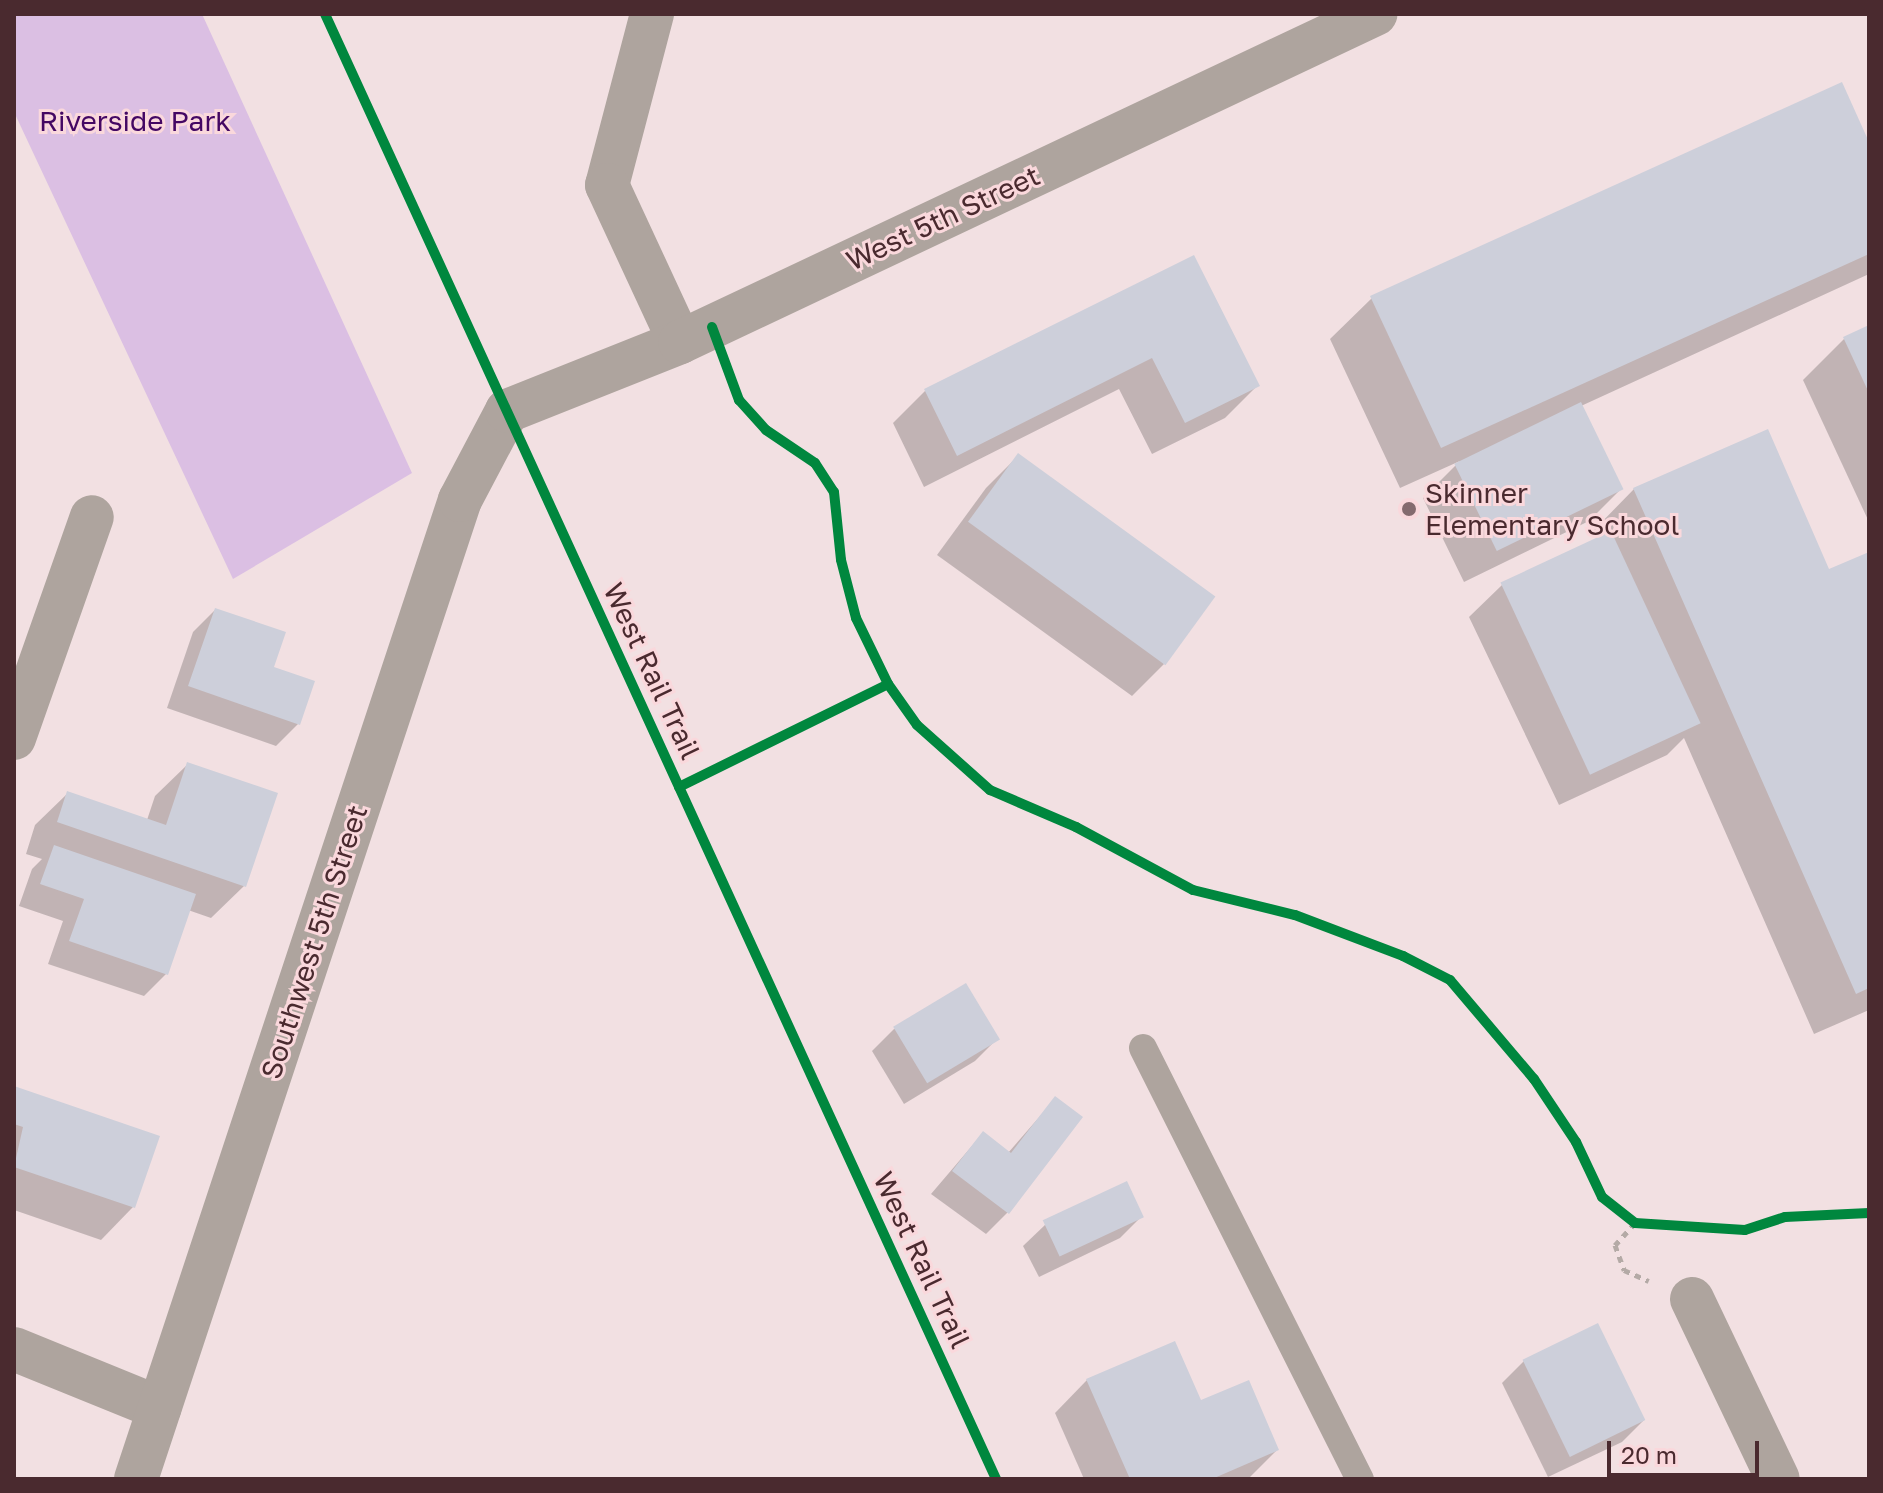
<!DOCTYPE html>
<html>
<head>
<meta charset="utf-8">
<style>
	body { margin:0 }
	#map { position:relative; width:1883px; height:1493px; overflow:hidden; background:#f2e0e2; font-family:"Golos Text",sans-serif }
	div>[style] { position:absolute }
	.green>* { inset:0; background:#dbbfe3 }
	.shadow>* { inset:0; background:#0003 }
	.building>* { inset:0; background:#cdcfda; transform-origin:0 0 }
	.path>* { height:5px; margin-top:-2.5px; transform-origin:0; background:repeating-linear-gradient(90deg,#b4aaa6 0 6px,transparent 0 12px) }
	.lane>* { height:28px; margin:-14px; padding:0 14px; transform-origin:14px; border-radius:14px; background:#aea49e }
	.street>* { height:44px; margin:-22px; padding:0 22px; transform-origin:22px; border-radius:22px; background:#aea49e }
	.cycleway>* { height:10px; margin:-5px; padding:0 5px; transform-origin:5px; border-radius:5px; background:#00873e }
	.dots>* { width:22px; height:22px; translate:-50% -50%; box-sizing:border-box; border:4px solid #fad8dc; border-radius:50% }
	span { translate:-50% -50%; white-space:nowrap; text-align:center; line-height:1.15; -webkit-text-stroke:6px #fad8dc; paint-order:stroke }
	.park-label { font-size:28px; color:#440763 }
	.street-label { font-size:28px; color:#4a2a2f }
	.poi-label { font-size:28px; color:#4a2a2f }
	.left { translate:0 -50%; text-align:left }
	.frame { position:absolute; inset:0; border:16px solid #4a2a2f; pointer-events:none }
	.scale { position:absolute; left:1607px; top:1441px; width:152px; height:36px; box-sizing:border-box; border:4px solid #4a2a2f; border-top:0; padding-left:10px; font-size:24px; line-height:28px; white-space:nowrap; color:#4a2a2f; -webkit-text-stroke:6px #fad8dc; paint-order:stroke }
</style>
</head>
<body>
<div id="map">
	<div class="green">
		<div style="clip-path:polygon(14px 14px,202px 14px,412px 473px,233px 579px,14px 112px)"></div>
	</div>
	<div class="shadow">
		<div style="clip-path:polygon(1869px 147px,1869px 274px,1581px 406px,1621px 489px,1589px 521px,1464px 582px,1423px 498px,1460px 461px,1400px 488px,1330px 339px,1372px 298px)"></div>
		<div style="clip-path:polygon(1193px 257px,1258px 385px,1225px 418px,1152px 454px,1119px 389px,924px 487px,893px 423px,925px 391px)"></div>
		<div style="clip-path:polygon(1869px 327px,1869px 522px,1803px 380px,1844px 339px)"></div>
		<div style="clip-path:polygon(1019px 455px,1164px 664px,1132px 696px,937px 555px,986px 488px)"></div>
		<div style="clip-path:polygon(1634px 489px,1828px 571px,1869px 554px,1869px 1010px,1814px 1034px,1684px 738px,1667px 755px,1559px 805px,1469px 617px,1502px 585px,1597px 540px,1593px 531px)"></div>
		<div style="clip-path:polygon(215px 610px,271px 668px,298px 724px,276px 746px,167px 708px,193px 632px)"></div>
		<div style="clip-path:polygon(188px 764px,244px 886px,211px 918px,188px 910px,166px 974px,144px 996px,48px 964px,63px 921px,19px 906px,32px 869px,42px 859px,26px 854px,35px 825px,68px 793px,147px 820px,155px 796px)"></div>
		<div style="clip-path:polygon(894px 1029px,997px 1039px,975px 1061px,904px 1104px,872px 1051px)"></div>
		<div style="clip-path:polygon(14px 1088px,133px 1207px,101px 1240px,14px 1210px)"></div>
		<div style="clip-path:polygon(1055px 1099px,1008px 1212px,986px 1234px,931px 1194px,983px 1133px,1008px 1153px)"></div>
		<div style="clip-path:polygon(1142px 1216px,1120px 1238px,1039px 1277px,1023px 1246px,1046px 1224px)"></div>
		<div style="clip-path:polygon(1524px 1361px,1644px 1420px,1622px 1442px,1548px 1477px,1502px 1383px)"></div>
		<div style="clip-path:polygon(1087px 1380px,1277px 1450px,1248px 1479px,1084px 1479px,1055px 1413px)"></div>
	</div>
	<div class="building">
		<div style="clip-path:polygon(1842px 82px,1869px 142px,1869px 254px,1441px 448px,1370px 296px)"></div>
		<div style="clip-path:polygon(1194px 255px,1260px 386px,1185px 423px,1152px 358px,957px 456px,924px 389px)"></div>
		<div style="clip-path:polygon(1869px 325px,1869px 393px,1843px 337px)"></div>
		<div style="left:1581px;top:402px;width:97px;height:141px;rotate:64deg"></div>
		<div style="clip-path:polygon(1768px 429px,1829px 569px,1869px 552px,1869px 988px,1856px 994px,1633px 488px)"></div>
		<div style="left:1018px;top:453px;width:244px;height:85px;rotate:36deg"></div>
		<div style="left:1611px;top:531px;width:212px;height:122px;rotate:65deg"></div>
		<div style="clip-path:polygon(215px 608px,286px 632px,274px 667px,315px 681px,300px 725px,188px 686px)"></div>
		<div style="clip-path:polygon(187px 762px,278px 793px,246px 887px,57px 822px,67px 791px,166px 825px)"></div>
		<div style="clip-path:polygon(54px 845px,196px 894px,168px 975px,69px 941px,84px 899px,40px 884px)"></div>
		<div style="left:966px;top:983px;width:66px;height:85px;rotate:59deg"></div>
		<div style="clip-path:polygon(14px 1086px,160px 1136px,135px 1208px,14px 1167px,23px 1127px,14px 1124px)"></div>
		<div style="clip-path:polygon(1055px 1096px,1083px 1117px,1009px 1214px,952px 1171px,983px 1131px,1011px 1153px)"></div>
		<div style="left:1127px;top:1181px;width:40px;height:93px;rotate:65deg"></div>
		<div style="left:1598px;top:1323px;width:108px;height:84px;rotate:64deg"></div>
		<div style="clip-path:polygon(1175px 1341px,1201px 1400px,1249px 1380px,1279px 1450px,1212px 1479px,1130px 1479px,1086px 1379px)"></div>
	</div>
	<div class="path">
		<div style="left:1635px;top:1223px;width:30px;rotate:132deg"></div>
		<div style="left:1615px;top:1245px;width:27px;rotate:70deg"></div>
		<div style="left:1624px;top:1270px;width:27px;rotate:24deg"></div>
	</div>
	<div class="lane">
		<div style="left:1143px;top:1048px;width:483px;rotate:63.3deg"></div>
	</div>
	<div class="street">
		<div style="left:652px;top:14px;width:177px;rotate:104.7deg"></div>
		<div style="left:607px;top:185px;width:173px;rotate:65.1deg"></div>
		<div style="left:14px;top:738px;width:234px;rotate:-70.6deg"></div>
		<div style="left:1692px;top:1299px;width:199px;rotate:64.5deg"></div>
		<div style="left:14px;top:1349px;width:157px;rotate:22.1deg"></div>
		<div style="left:136px;top:1479px;width:1031px;rotate:-71.69deg"></div>
		<div style="left:460px;top:500px;width:101px;rotate:-62.2deg"></div>
		<div style="left:507px;top:411px;width:186px;rotate:-21.7deg"></div>
		<div style="left:680px;top:342px;width:769px;rotate:-25.26deg"></div>
	</div>
	<div class="cycleway">
		<div style="left:325px;top:14px;width:1611px;rotate:65.39deg"></div>
		<div style="left:712px;top:327px;width:78px;rotate:69.7deg"></div>
		<div style="left:739px;top:400px;width:40px;rotate:48deg"></div>
		<div style="left:766px;top:430px;width:59px;rotate:34deg"></div>
		<div style="left:815px;top:463px;width:35px;rotate:57deg"></div>
		<div style="left:834px;top:492px;width:68px;rotate:84.1deg"></div>
		<div style="left:841px;top:560px;width:60px;rotate:75.5deg"></div>
		<div style="left:856px;top:618px;width:73px;rotate:64.1deg"></div>
		<div style="left:888px;top:684px;width:50px;rotate:54.7deg"></div>
		<div style="left:917px;top:725px;width:98px;rotate:41.7deg"></div>
		<div style="left:990px;top:790px;width:94px;rotate:23.3deg"></div>
		<div style="left:1076px;top:827px;width:133px;rotate:28.3deg"></div>
		<div style="left:1193px;top:890px;width:105px;rotate:13.8deg"></div>
		<div style="left:1295px;top:915px;width:116px;rotate:20.8deg"></div>
		<div style="left:1403px;top:956px;width:53px;rotate:27.1deg"></div>
		<div style="left:1450px;top:980px;width:130px;rotate:49.7deg"></div>
		<div style="left:1534px;top:1079px;width:76px;rotate:56.3deg"></div>
		<div style="left:1576px;top:1142px;width:61px;rotate:64.7deg"></div>
		<div style="left:1602px;top:1197px;width:42px;rotate:38.2deg"></div>
		<div style="left:1635px;top:1223px;width:110px;rotate:3.6deg"></div>
		<div style="left:1745px;top:1230px;width:42px;rotate:-18deg"></div>
		<div style="left:1785px;top:1217px;width:84px;rotate:-2.7deg"></div>
		<div style="left:679px;top:787px;width:233px;rotate:-26.2deg"></div>
	</div>
	<div class="dots">
		<div style="left:1409px;top:509px;background:#856a6e"></div>
	</div>
	<div class="park-label">
		<span style="left:135px;top:121px">Riverside Park</span>
	</div>
	<div class="street-label">
		<span style="left:943px;top:218px;rotate:-25deg">West 5th Street</span>
		<span style="left:652px;top:671px;rotate:65deg">West Rail Trail</span>
		<span style="left:314px;top:942px;rotate:-72deg">Southwest 5th Street</span>
		<span style="left:922px;top:1260px;rotate:65deg">West Rail Trail</span>
	</div>
	<div class="poi-label">
		<span class="left" style="left:1425px;top:509px">Skinner<br>Elementary School</span>
	</div>
	<div class="frame"></div>
	<div class="scale">20 m</div>
</div>
</body>
</html>
